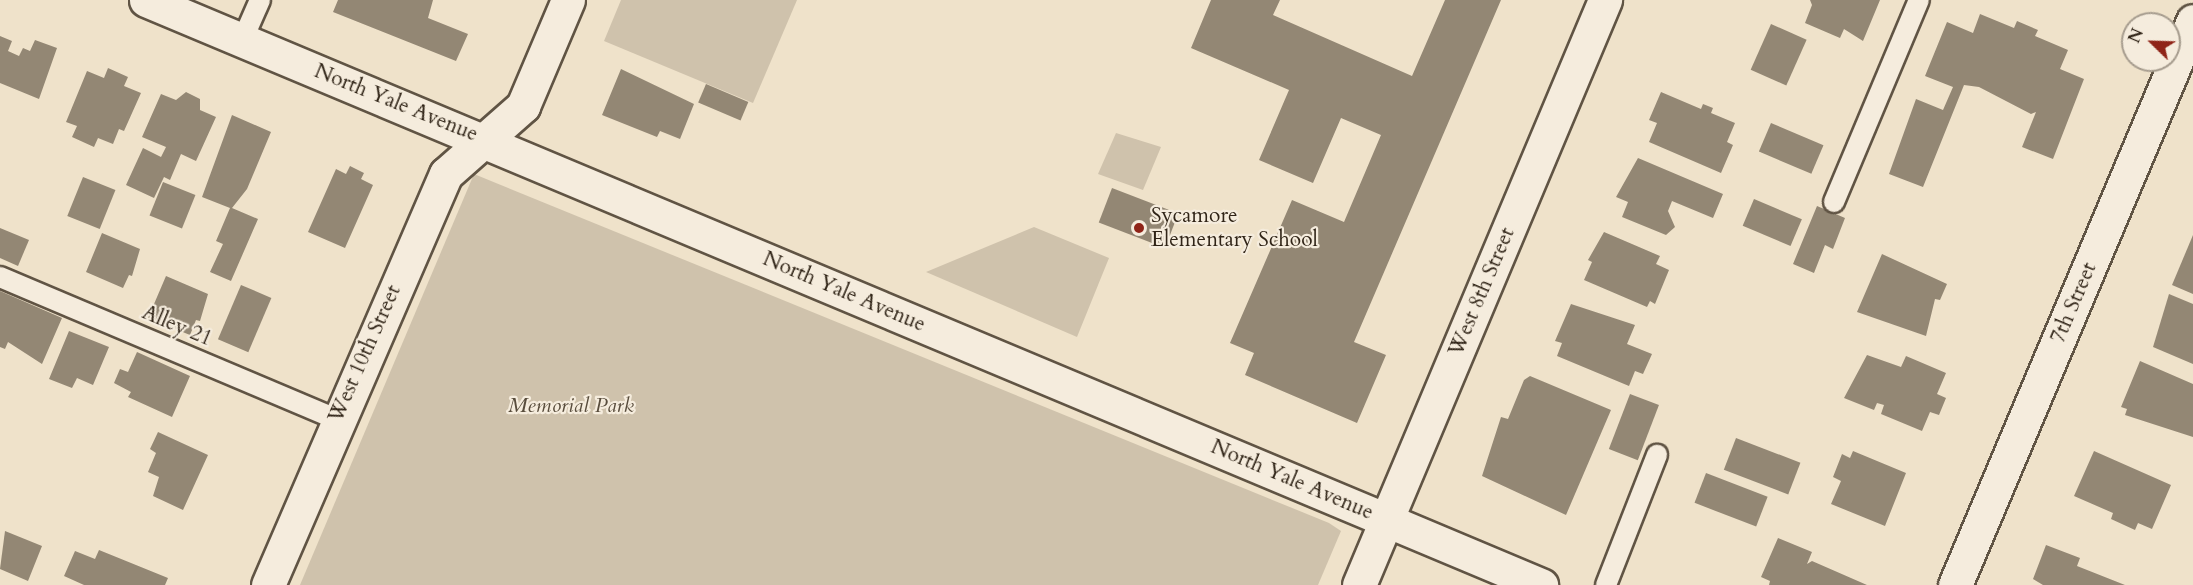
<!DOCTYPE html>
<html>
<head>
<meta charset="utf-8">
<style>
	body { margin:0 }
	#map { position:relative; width:2193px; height:585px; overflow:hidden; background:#efe2ca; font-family:Cardo,serif }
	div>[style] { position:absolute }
	.green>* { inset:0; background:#cfc2ac }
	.building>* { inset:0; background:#938774; transform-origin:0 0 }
	.roads { filter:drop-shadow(2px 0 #605444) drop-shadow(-2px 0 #605444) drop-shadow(0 2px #605444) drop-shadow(0 -2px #605444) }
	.lane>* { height:20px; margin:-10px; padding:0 10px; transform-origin:10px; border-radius:10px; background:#f5ecdd }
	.street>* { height:33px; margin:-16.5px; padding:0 16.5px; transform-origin:16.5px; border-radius:16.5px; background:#f5ecdd }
	.dots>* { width:16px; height:16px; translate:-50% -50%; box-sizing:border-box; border:3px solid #f5ecdd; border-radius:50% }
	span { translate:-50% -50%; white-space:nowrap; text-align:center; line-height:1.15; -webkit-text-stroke:4.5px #f5ecdd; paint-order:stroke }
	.street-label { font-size:21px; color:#302417 }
	.poi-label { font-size:21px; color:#302417 }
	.left { translate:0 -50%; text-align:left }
	.park-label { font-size:21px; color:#584c3c; font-style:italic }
	.north { position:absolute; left:2121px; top:12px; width:60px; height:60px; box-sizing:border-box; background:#f5ecdd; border:2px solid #a69c8e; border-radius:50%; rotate:293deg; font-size:16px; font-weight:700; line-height:24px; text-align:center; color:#302417 }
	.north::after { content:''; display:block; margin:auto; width:21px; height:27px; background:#8f2418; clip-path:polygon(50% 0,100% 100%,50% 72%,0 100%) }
</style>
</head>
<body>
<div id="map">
	<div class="green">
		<div style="clip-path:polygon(621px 0,797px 0,753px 103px,604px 41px)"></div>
		<div style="clip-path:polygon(1116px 133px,1161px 147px,1143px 190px,1098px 174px)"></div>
		<div style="clip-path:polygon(474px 174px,1329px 523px,1341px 531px,1318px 585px,300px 585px)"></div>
		<div style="clip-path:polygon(1034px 227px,1109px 258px,1077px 337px,926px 272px)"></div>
	</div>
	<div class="building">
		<div style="clip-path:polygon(338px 0,433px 0,428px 18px,468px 34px,456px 61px,333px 12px)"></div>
		<div style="clip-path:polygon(1211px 0,1280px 0,1273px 15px,1412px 76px,1445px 0,1501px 0,1354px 342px,1386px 355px,1357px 423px,1245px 375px,1254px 353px,1230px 343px,1292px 200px,1344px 222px,1381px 135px,1341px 118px,1313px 183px,1259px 160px,1289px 90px,1191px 48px)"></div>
		<div style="clip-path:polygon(1810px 0,1880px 0,1863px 41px,1844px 29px,1840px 38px,1805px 23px,1812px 5px)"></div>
		<div style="clip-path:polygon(1980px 14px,2014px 28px,2017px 21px,2038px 30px,2035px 36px,2068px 50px,2060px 69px,2084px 79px,2053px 159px,2022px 147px,2036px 112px,2031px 114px,1979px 87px,1964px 85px,1923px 187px,1889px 174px,1916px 99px,1943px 110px,1953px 87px,1925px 76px,1947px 22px,1973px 33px)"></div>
		<div style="left:1771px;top:24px;width:39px;height:50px;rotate:24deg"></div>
		<div style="clip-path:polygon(0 36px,12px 41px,8px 51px,19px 56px,23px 48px,30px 51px,35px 40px,57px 48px,39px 99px,0 83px)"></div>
		<div style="clip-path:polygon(108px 68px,128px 77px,124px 86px,141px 93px,124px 131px,119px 129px,113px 144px,98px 138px,94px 147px,72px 137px,77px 126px,66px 122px,87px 71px,104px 78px)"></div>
		<div style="clip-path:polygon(621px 69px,694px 104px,680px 139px,660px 131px,657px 137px,602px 115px)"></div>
		<div style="left:706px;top:84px;width:46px;height:20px;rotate:23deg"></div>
		<div style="clip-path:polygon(186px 92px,200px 99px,200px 110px,216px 117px,196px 161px,181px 154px,170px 180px,164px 177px,154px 198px,126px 185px,143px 148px,161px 157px,166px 147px,142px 137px,161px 94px,176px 100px)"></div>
		<div style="clip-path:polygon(1661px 92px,1701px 109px,1703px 104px,1713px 108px,1711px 113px,1735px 123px,1727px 142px,1733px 145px,1721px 173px,1649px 142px,1657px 123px,1649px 120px)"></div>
		<div style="clip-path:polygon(232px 115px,271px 132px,247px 189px,232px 208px,258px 219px,231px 281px,210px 272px,223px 244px,216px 241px,230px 208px,202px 197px)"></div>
		<div style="left:1771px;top:123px;width:57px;height:31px;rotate:23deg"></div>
		<div style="clip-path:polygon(1638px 158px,1723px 194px,1713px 218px,1672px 201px,1668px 211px,1675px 227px,1666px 235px,1622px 217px,1628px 202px,1616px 197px)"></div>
		<div style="clip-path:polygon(350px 166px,364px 173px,361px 179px,373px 185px,345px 248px,308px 232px,336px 169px,346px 174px)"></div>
		<div style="left:83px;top:177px;width:35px;height:42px;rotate:22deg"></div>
		<div style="left:163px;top:182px;width:35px;height:36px;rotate:22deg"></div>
		<div style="left:1112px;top:188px;width:71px;height:37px;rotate:21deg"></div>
		<div style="left:1754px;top:199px;width:52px;height:29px;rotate:23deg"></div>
		<div style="clip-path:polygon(1817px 206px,1845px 218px,1833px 249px,1825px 245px,1814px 273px,1793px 264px)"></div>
		<div style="clip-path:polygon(0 228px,29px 240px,18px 266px,0 258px)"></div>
		<div style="clip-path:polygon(1604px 232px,1660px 256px,1656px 264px,1669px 270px,1655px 304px,1650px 301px,1647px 307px,1584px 280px,1592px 262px,1588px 260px)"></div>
		<div style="clip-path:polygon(102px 233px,140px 249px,132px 276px,129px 275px,123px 288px,86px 272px)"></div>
		<div style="clip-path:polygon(2193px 235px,2193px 294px,2172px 285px)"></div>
		<div style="clip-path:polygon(1882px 254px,1947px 284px,1940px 300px,1935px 299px,1926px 336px,1857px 312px)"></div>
		<div style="clip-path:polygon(166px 276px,208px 294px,200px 321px,196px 320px,190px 335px,148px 318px)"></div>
		<div style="left:241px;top:285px;width:33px;height:59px;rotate:23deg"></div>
		<div style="clip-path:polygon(0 291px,62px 318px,42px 364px,8px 342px,5px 349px,0 347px)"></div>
		<div style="clip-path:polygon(2169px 294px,2193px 304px,2193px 364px,2153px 347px)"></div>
		<div style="clip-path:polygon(1571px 304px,1635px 325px,1627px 344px,1652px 354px,1643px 374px,1635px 371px,1629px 386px,1557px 356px,1562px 343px,1555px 341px)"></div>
		<div style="clip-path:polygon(69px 331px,109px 347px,93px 385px,77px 378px,72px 388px,49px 379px)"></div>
		<div style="clip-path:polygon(137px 352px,190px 376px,172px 417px,128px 397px,131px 392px,114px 383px,120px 369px,128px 372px)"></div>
		<div style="clip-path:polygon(1867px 355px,1901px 367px,1906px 356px,1946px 373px,1937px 394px,1946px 398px,1939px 415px,1930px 412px,1922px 431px,1881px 414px,1884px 405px,1877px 403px,1874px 410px,1844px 398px)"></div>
		<div style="clip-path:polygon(2140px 361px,2193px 384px,2193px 437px,2125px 415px,2127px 409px,2121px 407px)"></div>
		<div style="clip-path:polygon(1530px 376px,1611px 410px,1566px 515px,1482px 476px,1501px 417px,1508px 419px,1524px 380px)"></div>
		<div style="left:1630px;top:394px;width:31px;height:59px;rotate:21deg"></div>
		<div style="clip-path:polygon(158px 432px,208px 455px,183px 510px,153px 496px,159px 477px,148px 472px,156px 453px,150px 449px)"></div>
		<div style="left:1736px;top:438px;width:69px;height:34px;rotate:21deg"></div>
		<div style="clip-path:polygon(1853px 451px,1906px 473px,1885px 526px,1831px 504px,1841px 481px,1833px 477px,1842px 454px,1850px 458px)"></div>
		<div style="clip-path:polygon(2094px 451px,2171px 485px,2152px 529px,2138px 523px,2135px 530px,2111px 519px,2113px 513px,2074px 496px)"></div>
		<div style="left:1706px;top:473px;width:66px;height:32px;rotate:21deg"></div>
		<div style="clip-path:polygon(5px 531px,42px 546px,28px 581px,0 569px)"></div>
		<div style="clip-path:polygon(1778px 538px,1812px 552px,1807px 564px,1812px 561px,1867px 585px,1769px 585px,1770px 581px,1761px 577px)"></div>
		<div style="clip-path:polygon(2046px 545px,2080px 558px,2077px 566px,2125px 585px,2043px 585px,2033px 579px)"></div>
		<div style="clip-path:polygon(99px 550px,168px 578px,165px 585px,84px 585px,64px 576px,75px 551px,95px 559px)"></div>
	</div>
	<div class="roads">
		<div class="lane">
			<div style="left:242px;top:41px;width:45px;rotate:-66.3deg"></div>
			<div style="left:1834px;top:202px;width:219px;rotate:-67.2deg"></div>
			<div style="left:0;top:277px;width:365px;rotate:22.9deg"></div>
			<div style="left:1606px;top:585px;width:140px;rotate:-68.6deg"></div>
		</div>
		<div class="street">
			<div style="left:146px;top:0;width:1513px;rotate:22.75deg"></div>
			<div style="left:268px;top:585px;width:448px;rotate:-66.6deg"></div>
			<div style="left:446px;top:174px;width:103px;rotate:-41.4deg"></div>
			<div style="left:523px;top:106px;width:115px;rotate:-67deg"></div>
			<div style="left:1359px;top:585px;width:635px;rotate:-67.19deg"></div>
			<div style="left:1955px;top:585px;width:612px;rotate:-67.12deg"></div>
		</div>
	</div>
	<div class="dots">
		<div style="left:1139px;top:228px;background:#8f2418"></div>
	</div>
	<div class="street-label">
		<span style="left:396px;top:103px;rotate:22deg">North Yale Avenue</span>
		<span style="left:844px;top:292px;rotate:23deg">North Yale Avenue</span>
		<span style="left:1482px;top:292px;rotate:-67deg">West 8th Street</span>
		<span style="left:2074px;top:303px;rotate:-67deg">7th Street</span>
		<span style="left:177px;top:326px;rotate:23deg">Alley 21</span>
		<span style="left:365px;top:354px;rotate:-66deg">West 10th Street</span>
		<span style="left:1292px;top:480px;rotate:23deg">North Yale Avenue</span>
	</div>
	<div class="poi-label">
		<span class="left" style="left:1151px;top:228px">Sycamore<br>Elementary School</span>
	</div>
	<div class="park-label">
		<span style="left:571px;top:406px">Memorial Park</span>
	</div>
	<div class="north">N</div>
</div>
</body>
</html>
